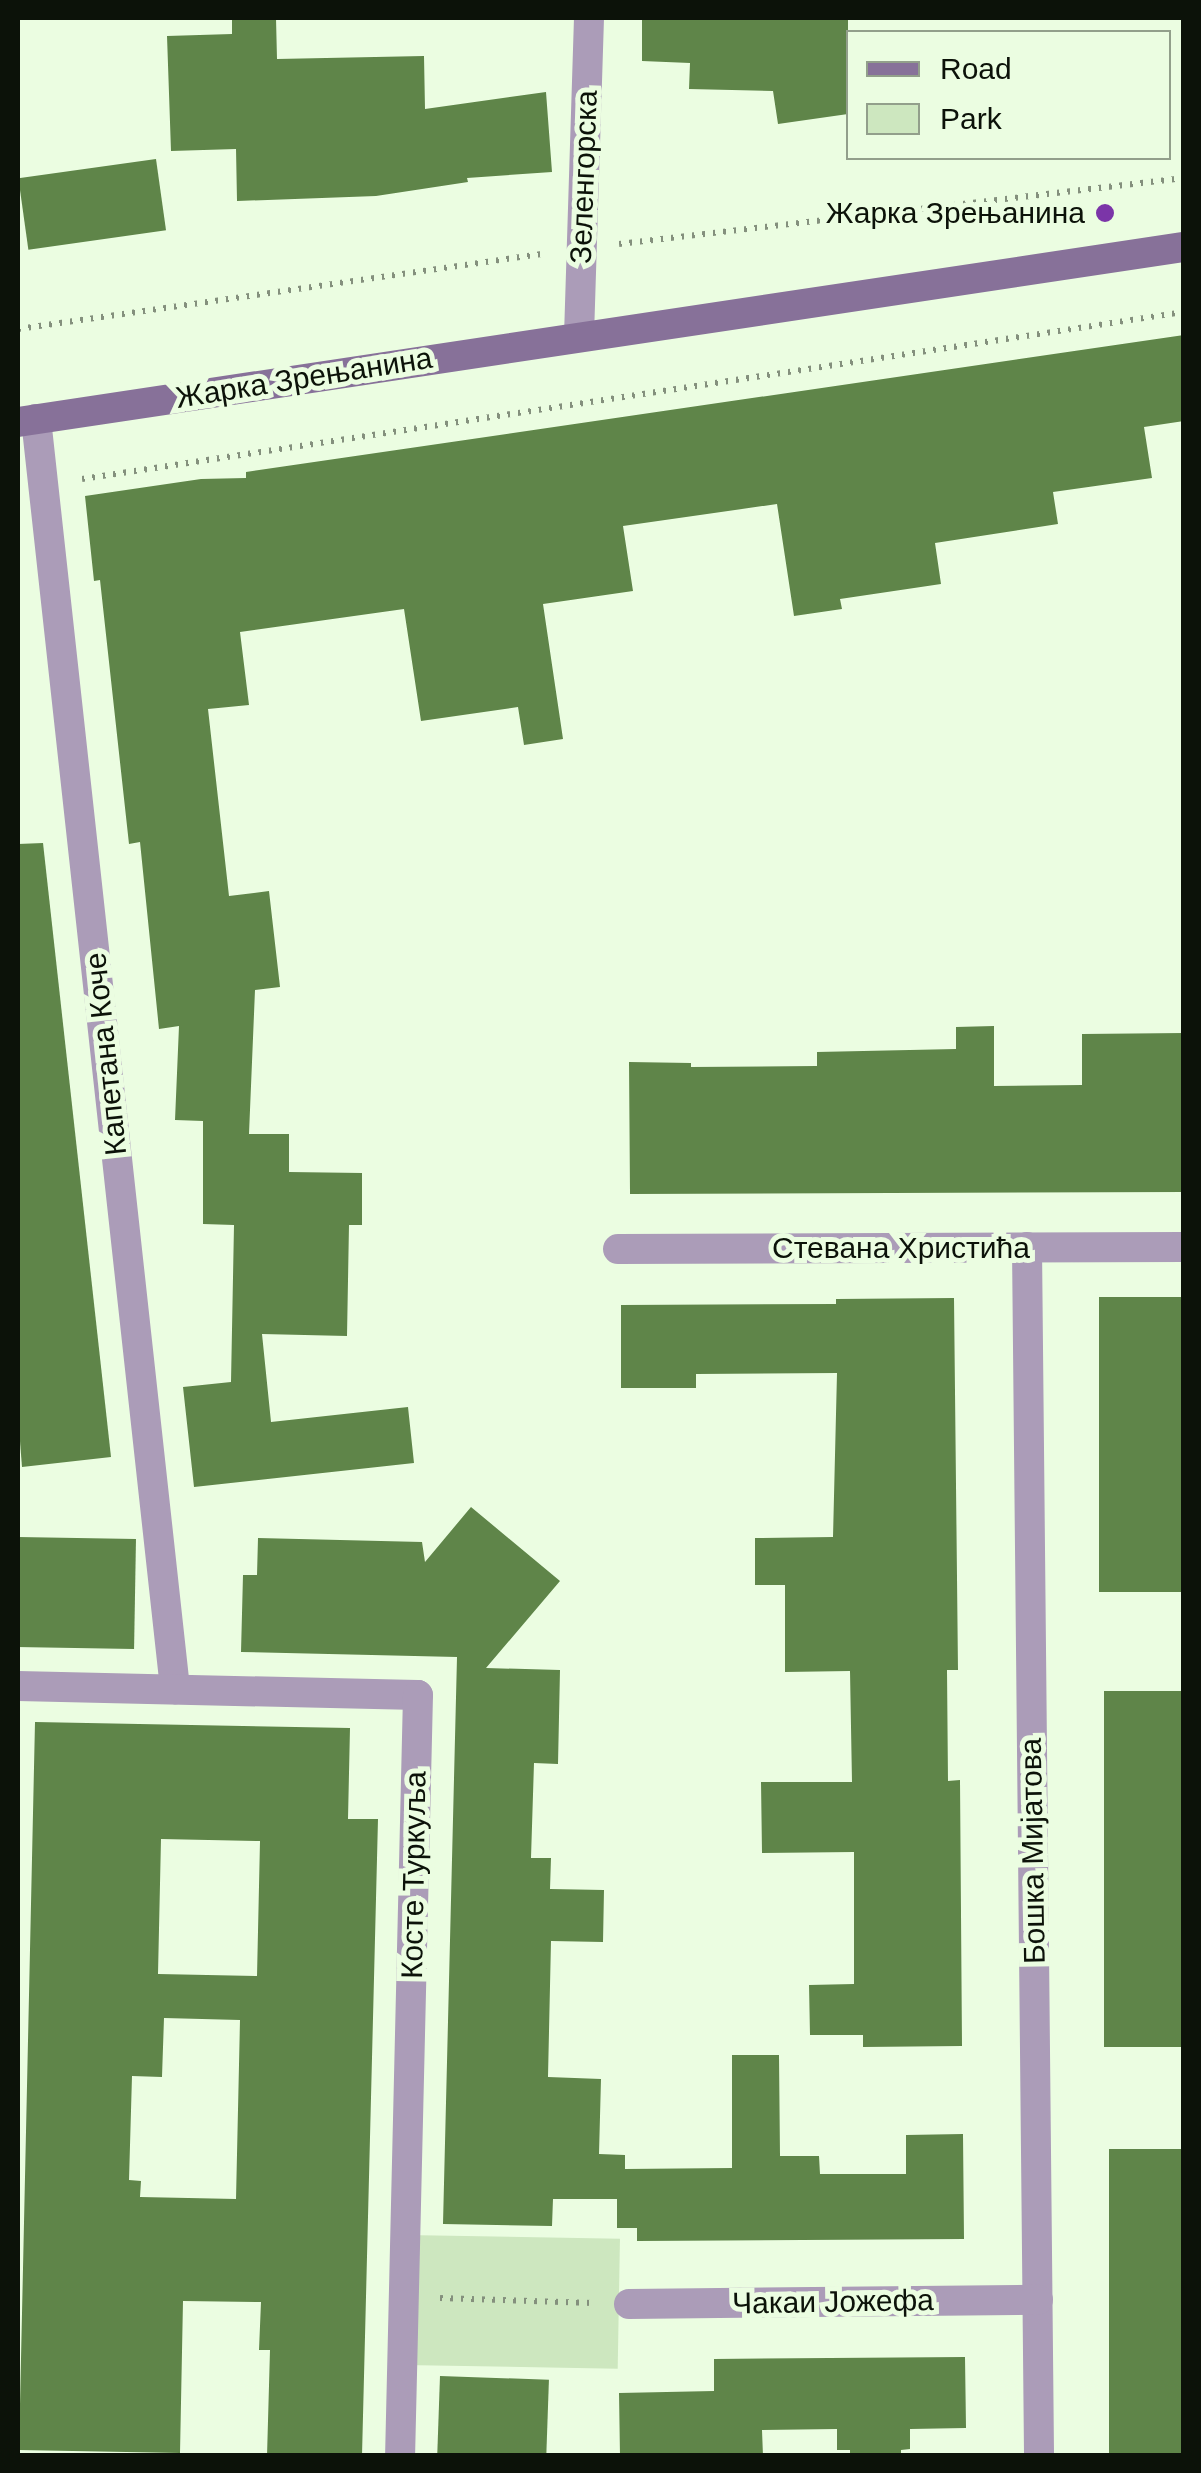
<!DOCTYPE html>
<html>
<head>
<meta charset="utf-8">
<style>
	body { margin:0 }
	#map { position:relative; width:1201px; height:2473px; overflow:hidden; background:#ebfde1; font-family:Helvetica,sans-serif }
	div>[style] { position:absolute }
	.green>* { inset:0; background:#cde7bf; transform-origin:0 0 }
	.building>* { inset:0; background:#5f8549; transform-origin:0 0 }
	.path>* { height:6px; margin-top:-3px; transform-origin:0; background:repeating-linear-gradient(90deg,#84907d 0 2.5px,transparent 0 10.5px) }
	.street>* { height:30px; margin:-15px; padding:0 15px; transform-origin:15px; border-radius:15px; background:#ab9cb8 }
	.secondary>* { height:30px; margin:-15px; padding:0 15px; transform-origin:15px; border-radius:15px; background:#877199 }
	.dots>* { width:28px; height:28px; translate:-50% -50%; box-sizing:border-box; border:5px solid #ebfde1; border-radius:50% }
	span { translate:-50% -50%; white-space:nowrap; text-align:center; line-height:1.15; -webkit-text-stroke:10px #ebfde1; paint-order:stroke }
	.street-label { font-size:30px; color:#0c1209 }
	.poi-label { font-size:30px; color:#0c1209 }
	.right { translate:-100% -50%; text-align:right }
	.frame { position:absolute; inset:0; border:20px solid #0c1209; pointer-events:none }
	.legend { position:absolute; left:846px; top:30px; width:325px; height:130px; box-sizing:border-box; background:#ebfde1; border:2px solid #929f8b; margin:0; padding:12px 18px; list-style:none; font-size:30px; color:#0c1209 }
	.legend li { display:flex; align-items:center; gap:20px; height:50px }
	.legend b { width:50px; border:2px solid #929f8b }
</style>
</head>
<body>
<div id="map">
	<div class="green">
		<div style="left:406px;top:2235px;width:214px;height:130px;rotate:1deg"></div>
	</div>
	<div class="building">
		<div style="clip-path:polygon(232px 18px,276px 18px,277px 59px,424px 56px,425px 109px,546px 92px,552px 172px,467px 178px,468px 182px,376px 196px,237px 201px,236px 149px,171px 151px,167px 36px,232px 34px)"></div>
		<div style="clip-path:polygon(642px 18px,848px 18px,848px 114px,778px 124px,773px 91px,689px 89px,690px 63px,642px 61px)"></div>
		<div style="left:156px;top:159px;width:72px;height:139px;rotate:82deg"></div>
		<div style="clip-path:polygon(1184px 335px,1184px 421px,1144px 427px,1152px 478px,1053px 492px,1058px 524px,935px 543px,941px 584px,840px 599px,842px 609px,794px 616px,777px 504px,623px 526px,633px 591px,543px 604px,563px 739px,524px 745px,518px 707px,421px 721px,404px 609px,240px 632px,249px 705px,208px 709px,229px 896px,269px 891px,280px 987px,255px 990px,249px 1134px,289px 1134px,289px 1172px,362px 1173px,362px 1225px,349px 1225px,347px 1336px,262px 1334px,271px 1422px,408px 1407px,414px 1463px,194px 1487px,183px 1387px,231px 1382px,234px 1225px,203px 1224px,203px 1121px,175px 1120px,179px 1026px,159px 1029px,140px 842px,129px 844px,100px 580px,94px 581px,85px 496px,201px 479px,246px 478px,246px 472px)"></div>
		<div style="clip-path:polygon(43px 843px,111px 1457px,22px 1467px,18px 1416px,18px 844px)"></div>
		<div style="clip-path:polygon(994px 1026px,994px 1086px,1082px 1085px,1082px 1034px,1184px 1033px,1184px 1192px,630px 1194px,629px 1062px,691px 1063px,691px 1067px,817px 1066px,817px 1052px,956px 1049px,956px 1027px)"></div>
		<div style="left:1099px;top:1297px;width:85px;height:295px"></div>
		<div style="clip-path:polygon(954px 1298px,958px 1670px,947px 1670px,948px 1781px,960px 1780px,962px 2046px,863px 2047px,863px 2035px,810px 2035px,809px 1985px,854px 1984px,854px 1852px,762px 1853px,761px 1782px,852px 1782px,850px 1671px,785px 1672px,785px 1585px,755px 1585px,755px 1538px,833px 1537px,837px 1373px,696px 1374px,696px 1388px,621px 1388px,621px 1305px,836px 1304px,836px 1299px)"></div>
		<div style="clip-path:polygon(471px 1507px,560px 1581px,486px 1668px,560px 1670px,558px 1764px,534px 1763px,531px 1858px,551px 1858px,550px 1889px,604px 1890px,603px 1942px,551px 1941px,548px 2077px,601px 2079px,599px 2154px,625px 2155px,625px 2169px,732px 2168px,732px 2055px,779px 2055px,780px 2156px,819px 2156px,820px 2174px,906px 2174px,906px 2135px,963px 2134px,964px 2239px,637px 2241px,637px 2228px,617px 2228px,617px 2199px,553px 2199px,552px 2226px,443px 2224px,457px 1657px,241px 1652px,243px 1575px,257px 1575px,258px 1538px,422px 1542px,425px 1562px)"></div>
		<div style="left:18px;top:1537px;width:118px;height:110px;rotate:1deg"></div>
		<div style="left:1184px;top:1691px;width:356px;height:80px;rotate:90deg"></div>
		<div style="clip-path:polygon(evenodd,35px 1722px,350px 1728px,348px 1819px,378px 1819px,362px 2456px,267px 2456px,270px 2350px,259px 2350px,261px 2302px,183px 2301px,180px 2453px,19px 2450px,35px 1722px,161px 1839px,260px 1841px,257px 1976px,158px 1974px,161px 1839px,35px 1722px,164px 2018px,240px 2020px,236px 2199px,140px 2197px,141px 2181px,129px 2180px,132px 2076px,162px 2077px,164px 2018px)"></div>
		<div style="left:1184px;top:2149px;width:307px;height:75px;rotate:90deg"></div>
		<div style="clip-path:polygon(965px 2357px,966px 2428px,910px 2429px,910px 2449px,901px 2450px,901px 2456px,850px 2456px,850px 2450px,837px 2450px,837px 2429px,762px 2430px,763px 2456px,620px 2456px,619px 2393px,714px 2391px,714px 2359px)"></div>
		<div style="left:440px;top:2376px;width:109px;height:80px;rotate:2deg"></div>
	</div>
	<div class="path">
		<div style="left:619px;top:244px;width:569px;rotate:-6.66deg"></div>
		<div style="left:18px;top:329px;width:529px;rotate:-8.15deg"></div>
		<div style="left:82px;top:479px;width:1115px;rotate:-8.62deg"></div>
		<div style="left:440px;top:2298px;width:153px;rotate:1.9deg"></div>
	</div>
	<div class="street">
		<div style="left:579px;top:336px;width:318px;rotate:-88.2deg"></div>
		<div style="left:36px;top:419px;width:1278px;rotate:83.75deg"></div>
		<div style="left:1027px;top:1247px;width:1209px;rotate:89.43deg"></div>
		<div style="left:618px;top:1249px;width:566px;rotate:-0.2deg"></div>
		<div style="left:18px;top:1686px;width:400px;rotate:1.3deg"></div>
		<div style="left:418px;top:1695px;width:761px;rotate:91.35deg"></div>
		<div style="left:629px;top:2304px;width:409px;rotate:-0.6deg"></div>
	</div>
	<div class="secondary">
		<div style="left:18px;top:422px;width:1179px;rotate:-8.54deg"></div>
	</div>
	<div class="dots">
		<div style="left:1105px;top:213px;background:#7b35a8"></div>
	</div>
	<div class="street-label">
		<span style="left:584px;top:177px;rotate:-88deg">Зеленгорска</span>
		<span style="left:304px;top:378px;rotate:-9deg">Жарка Зрењанина</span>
		<span style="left:106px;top:1054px;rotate:-96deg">Капетана Коче</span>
		<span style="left:901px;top:1248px">Стевана Христића</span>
		<span style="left:1033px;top:1851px;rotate:-91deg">Бошка Мијатова</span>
		<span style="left:414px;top:1875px;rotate:-89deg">Косте Туркуља</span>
		<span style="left:833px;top:2302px;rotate:-1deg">Чакаи Јожефа</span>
	</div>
	<div class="poi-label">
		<span class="right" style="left:1085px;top:213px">Жарка Зрењанина</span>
	</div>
	<div class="frame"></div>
	<ul class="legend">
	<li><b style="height:12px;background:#877199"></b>Road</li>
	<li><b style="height:28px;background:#cde7bf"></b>Park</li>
	</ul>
</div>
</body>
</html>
